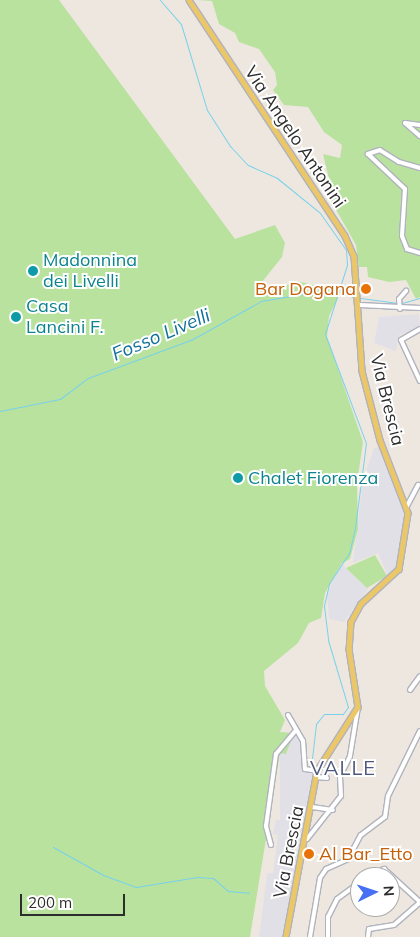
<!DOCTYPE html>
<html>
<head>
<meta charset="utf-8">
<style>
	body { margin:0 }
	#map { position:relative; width:420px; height:937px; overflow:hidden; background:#eee7e0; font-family:Mulish,sans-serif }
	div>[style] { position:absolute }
	.industrial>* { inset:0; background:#e2e0e7 }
	.green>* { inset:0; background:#b9e29f }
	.stream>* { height:1px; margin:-0.5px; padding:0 0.5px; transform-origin:0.5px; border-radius:0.5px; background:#78d1eb }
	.roads { filter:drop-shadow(1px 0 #b0b3bd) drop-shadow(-1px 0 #b0b3bd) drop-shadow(0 1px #b0b3bd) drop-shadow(0 -1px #b0b3bd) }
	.minor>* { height:4px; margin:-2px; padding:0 2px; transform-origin:2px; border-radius:2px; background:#fff }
	.major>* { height:4.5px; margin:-2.25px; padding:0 2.25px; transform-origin:2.25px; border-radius:2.25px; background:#ecc767 }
	.dots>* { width:14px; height:14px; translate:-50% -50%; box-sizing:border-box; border:2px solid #fff; border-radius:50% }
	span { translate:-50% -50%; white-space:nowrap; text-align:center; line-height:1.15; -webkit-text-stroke:4px #fff; paint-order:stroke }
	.street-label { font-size:18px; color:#2d2d2d }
	.culture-label { font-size:18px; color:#0d838f }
	.left { translate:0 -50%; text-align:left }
	.food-label { font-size:18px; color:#c56008 }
	.right { translate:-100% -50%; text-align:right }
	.water-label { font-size:19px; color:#13729b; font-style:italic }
	.quarter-label { font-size:20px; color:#4e597d; letter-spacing:1px }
	.north { position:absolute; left:350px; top:867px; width:50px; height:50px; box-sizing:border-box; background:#fff; border:1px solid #ababab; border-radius:50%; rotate:86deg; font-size:14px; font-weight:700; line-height:20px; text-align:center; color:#2d2d2d }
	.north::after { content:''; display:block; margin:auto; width:18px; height:22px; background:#476ff3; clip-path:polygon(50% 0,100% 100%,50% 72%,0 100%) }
	.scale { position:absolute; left:20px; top:894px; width:105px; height:22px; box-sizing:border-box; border:2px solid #2d2d2d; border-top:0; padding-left:6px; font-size:15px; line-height:18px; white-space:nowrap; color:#2d2d2d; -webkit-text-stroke:4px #fff; paint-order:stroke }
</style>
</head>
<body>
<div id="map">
	<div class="industrial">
		<div style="clip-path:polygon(419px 314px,420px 328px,399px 335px,396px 351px,374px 343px,379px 317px)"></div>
		<div style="clip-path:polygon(380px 447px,406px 512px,401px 557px,395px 572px,388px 576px,378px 553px,353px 563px,363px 479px,374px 448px)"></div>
		<div style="clip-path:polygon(342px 564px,368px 589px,344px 622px,329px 619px,327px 592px)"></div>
		<div style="clip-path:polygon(294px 733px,302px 742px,304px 771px,314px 772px,304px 837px,301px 849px,291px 847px,289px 866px,294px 850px,301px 851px,283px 937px,259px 937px,267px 873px,273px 873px,278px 835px,273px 834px,276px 820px,280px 820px,280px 753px,286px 753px)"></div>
	</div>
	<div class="green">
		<div style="clip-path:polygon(0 0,59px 0,235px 239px,275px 225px,285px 243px,282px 257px,262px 282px,266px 294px,297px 281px,341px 292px,329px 316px,327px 337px,363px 442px,357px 483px,358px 529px,350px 559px,342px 563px,325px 593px,321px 618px,309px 623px,298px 643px,264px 671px,265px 686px,285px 720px,280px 732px,294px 733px,286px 754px,280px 753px,250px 937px,0 937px)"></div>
		<div style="clip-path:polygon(197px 0,420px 0,420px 297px,416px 299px,406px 280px,389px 282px,368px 277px,367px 267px,359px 267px,356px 245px,325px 190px,330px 183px,323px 154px,340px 158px,342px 145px,324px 132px,308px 107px,284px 105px,273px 90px,277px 85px,275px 72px,259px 49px,239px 42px,235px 33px,219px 24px,212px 1px)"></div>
		<div style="clip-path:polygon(375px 555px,387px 576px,367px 588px,346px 568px)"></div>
	</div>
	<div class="stream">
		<div style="left:160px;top:0;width:32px;rotate:49deg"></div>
		<div style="left:181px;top:24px;width:90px;rotate:73.2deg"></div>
		<div style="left:207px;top:110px;width:43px;rotate:57.4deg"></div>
		<div style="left:230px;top:146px;width:26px;rotate:47deg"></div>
		<div style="left:248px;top:165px;width:32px;rotate:24deg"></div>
		<div style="left:277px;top:178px;width:55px;rotate:39.1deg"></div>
		<div style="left:320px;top:213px;width:45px;rotate:54.9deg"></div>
		<div style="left:346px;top:250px;width:15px;rotate:86deg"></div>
		<div style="left:347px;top:265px;width:72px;rotate:107.7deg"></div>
		<div style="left:325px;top:334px;width:116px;rotate:69.4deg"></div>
		<div style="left:366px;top:443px;width:86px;rotate:97.4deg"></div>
		<div style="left:355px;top:528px;width:26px;rotate:103deg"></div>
		<div style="left:349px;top:553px;width:37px;rotate:123deg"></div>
		<div style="left:329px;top:584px;width:23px;rotate:103deg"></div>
		<div style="left:324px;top:606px;width:34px;rotate:83deg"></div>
		<div style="left:328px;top:640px;width:70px;rotate:73.4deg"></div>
		<div style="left:348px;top:707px;width:9px;rotate:126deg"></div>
		<div style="left:343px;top:714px;width:19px;rotate:180deg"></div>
		<div style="left:324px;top:714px;width:13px;rotate:129deg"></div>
		<div style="left:316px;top:724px;width:43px;rotate:96.6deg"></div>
		<div style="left:339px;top:290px;width:16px;rotate:27deg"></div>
		<div style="left:353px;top:297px;width:45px;rotate:7.6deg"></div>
		<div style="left:402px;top:303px;width:19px;rotate:-16deg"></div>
		<div style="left:0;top:411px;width:61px;rotate:-11.3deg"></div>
		<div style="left:60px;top:399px;width:35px;rotate:-37deg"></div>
		<div style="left:88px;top:378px;width:110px;rotate:-20.3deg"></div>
		<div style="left:191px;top:340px;width:80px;rotate:-29.1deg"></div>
		<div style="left:261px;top:301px;width:55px;rotate:-9.5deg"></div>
		<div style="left:315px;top:292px;width:20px;rotate:6deg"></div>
		<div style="left:53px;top:847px;width:57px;rotate:29.2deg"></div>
		<div style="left:103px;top:875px;width:35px;rotate:20deg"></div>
		<div style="left:136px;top:887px;width:62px;rotate:-9.3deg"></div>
		<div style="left:197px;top:877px;width:16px;rotate:4deg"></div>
		<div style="left:213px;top:878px;width:20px;rotate:41deg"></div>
		<div style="left:228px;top:891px;width:21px;rotate:5deg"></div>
		<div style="left:290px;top:865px;width:17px;rotate:-83deg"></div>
	</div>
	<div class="roads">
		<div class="minor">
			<div style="left:420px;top:125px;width:15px;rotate:-172deg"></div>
			<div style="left:405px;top:123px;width:20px;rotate:41deg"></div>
			<div style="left:420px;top:168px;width:22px;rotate:-164deg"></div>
			<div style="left:399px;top:162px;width:22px;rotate:-148deg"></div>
			<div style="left:380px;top:150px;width:13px;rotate:162deg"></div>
			<div style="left:368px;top:154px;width:51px;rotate:43.4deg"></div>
			<div style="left:405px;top:189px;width:47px;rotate:93.7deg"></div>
			<div style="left:402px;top:236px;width:14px;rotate:69deg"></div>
			<div style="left:407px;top:249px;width:14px;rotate:17deg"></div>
			<div style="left:360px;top:305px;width:60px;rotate:2.9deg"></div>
			<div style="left:400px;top:309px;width:10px;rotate:-96deg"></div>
			<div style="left:399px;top:299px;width:11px;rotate:-49deg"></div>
			<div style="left:420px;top:329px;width:22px;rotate:150deg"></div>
			<div style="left:401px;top:340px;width:45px;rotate:65.1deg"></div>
			<div style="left:407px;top:506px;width:24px;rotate:-62deg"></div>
			<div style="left:410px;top:690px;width:17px;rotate:-54deg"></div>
			<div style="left:288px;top:715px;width:30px;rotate:60deg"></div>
			<div style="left:303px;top:741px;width:28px;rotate:86deg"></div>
			<div style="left:305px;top:769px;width:12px;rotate:9deg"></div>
			<div style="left:316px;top:777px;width:11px;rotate:5deg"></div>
			<div style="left:312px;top:807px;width:21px;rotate:8deg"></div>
			<div style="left:307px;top:839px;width:55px;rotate:-51.7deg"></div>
			<div style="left:341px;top:796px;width:20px;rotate:-93deg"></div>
			<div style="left:340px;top:776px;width:22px;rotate:-63deg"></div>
			<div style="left:350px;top:756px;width:50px;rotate:-80.7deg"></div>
			<div style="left:271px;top:845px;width:20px;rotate:-105deg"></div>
			<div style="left:266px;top:826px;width:73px;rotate:-82.1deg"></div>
			<div style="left:276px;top:754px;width:31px;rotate:-50deg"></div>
			<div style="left:365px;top:877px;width:21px;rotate:-23deg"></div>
			<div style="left:384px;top:869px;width:49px;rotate:42.5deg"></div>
			<div style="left:310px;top:937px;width:60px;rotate:-80.4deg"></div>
			<div style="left:320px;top:878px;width:11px;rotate:-56deg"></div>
			<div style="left:326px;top:869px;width:24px;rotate:-24deg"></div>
			<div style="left:348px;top:859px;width:27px;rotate:-62deg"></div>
			<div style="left:361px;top:835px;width:30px;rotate:-37deg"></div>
			<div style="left:385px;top:817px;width:21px;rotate:-82deg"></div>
			<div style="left:388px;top:796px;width:72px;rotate:-63.8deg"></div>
			<div style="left:328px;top:937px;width:20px;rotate:-90deg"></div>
			<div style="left:328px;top:917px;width:20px;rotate:-63deg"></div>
			<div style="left:337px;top:899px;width:29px;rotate:-36deg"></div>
			<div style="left:368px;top:937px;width:8px;rotate:-83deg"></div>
			<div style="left:369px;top:929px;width:25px;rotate:-9deg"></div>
			<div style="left:394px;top:925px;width:35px;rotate:-41deg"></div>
		</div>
		<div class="major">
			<div style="left:189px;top:0;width:283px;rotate:56.5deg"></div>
			<div style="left:345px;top:236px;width:22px;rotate:66deg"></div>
			<div style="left:354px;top:256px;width:115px;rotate:86deg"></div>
			<div style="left:362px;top:371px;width:71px;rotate:75.4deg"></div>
			<div style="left:380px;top:440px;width:78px;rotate:69deg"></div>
			<div style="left:408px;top:513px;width:57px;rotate:99.1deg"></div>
			<div style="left:399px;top:569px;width:52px;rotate:137.4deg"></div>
			<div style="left:361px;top:604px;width:21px;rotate:119deg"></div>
			<div style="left:351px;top:622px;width:27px;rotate:94deg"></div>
			<div style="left:349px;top:649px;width:59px;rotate:81.2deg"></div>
			<div style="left:358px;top:707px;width:76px;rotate:122.6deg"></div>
			<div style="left:317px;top:771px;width:169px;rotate:100.6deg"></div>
		</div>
	</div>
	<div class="dots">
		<div style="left:33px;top:271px;background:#0f9aa8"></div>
		<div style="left:366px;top:289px;background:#e8710a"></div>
		<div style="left:16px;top:317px;background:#0f9aa8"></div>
		<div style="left:238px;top:478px;background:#0f9aa8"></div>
		<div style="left:309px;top:854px;background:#e8710a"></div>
	</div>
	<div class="street-label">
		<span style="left:295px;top:137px;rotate:56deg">Via Angelo Antonini</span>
		<span style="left:387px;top:400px;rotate:76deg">Via Brescia</span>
		<span style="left:289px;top:852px;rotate:-79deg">Via Brescia</span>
	</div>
	<div class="culture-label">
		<span class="left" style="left:43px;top:271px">Madonnina<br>dei Livelli</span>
		<span class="left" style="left:26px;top:317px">Casa<br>Lancini F.</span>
		<span class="left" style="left:248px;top:478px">Chalet Fiorenza</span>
	</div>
	<div class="food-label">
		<span class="right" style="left:356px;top:289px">Bar Dogana</span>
		<span class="left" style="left:319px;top:854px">Al Bar_Etto</span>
	</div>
	<div class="water-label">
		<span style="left:161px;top:335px;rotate:-23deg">Fosso Livelli</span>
	</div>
	<div class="quarter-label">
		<span style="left:343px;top:767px">VALLE</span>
	</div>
	<div class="north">N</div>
	<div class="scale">200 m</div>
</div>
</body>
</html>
